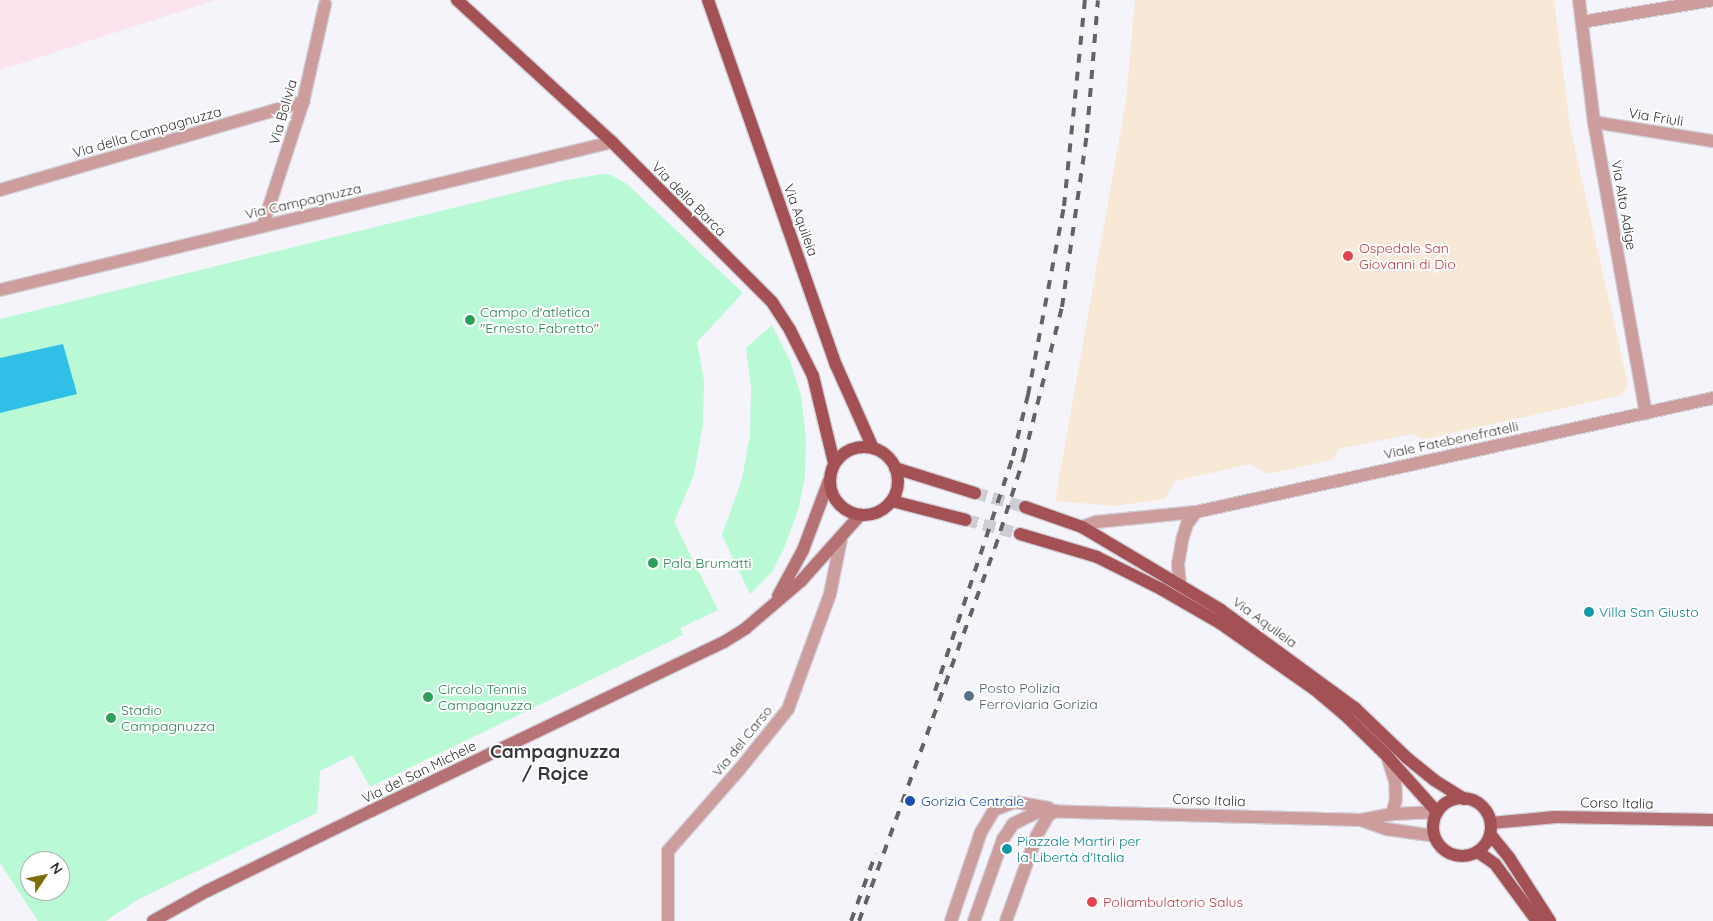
<!DOCTYPE html>
<html>
<head>
<meta charset="utf-8">
<style>
	body { margin:0 }
	#map { position:relative; width:1713px; height:921px; overflow:hidden; background:#f5f4fb; font-family:Quicksand,sans-serif }
	div>[style] { position:absolute }
	.commercial>* { inset:0; background:#fce4ef }
	.medical>* { inset:0; background:#f7e9d5 }
	.green>* { inset:0; background:#b9f9d5 }
	.water>* { inset:0; background:#30bfe6 }
	.primary-tunnel>* { height:12px; margin-top:-6px; transform-origin:0; background:repeating-linear-gradient(90deg,#cecdd4 0 12px,transparent 0 18px) }
	.roads { filter:drop-shadow(1px 0 #d2d1d8) drop-shadow(-1px 0 #d2d1d8) drop-shadow(0 1px #d2d1d8) drop-shadow(0 -1px #d2d1d8) }
	.minor>* { height:12px; margin:-6px; padding:0 6px; transform-origin:6px; border-radius:6px; background:#cd9d9d }
	.tertiary>* { height:12px; margin:-6px; padding:0 6px; transform-origin:6px; border-radius:6px; background:#cd9d9d }
	.secondary>* { height:12px; margin:-6px; padding:0 6px; transform-origin:6px; border-radius:6px; background:#b57173 }
	.primary>* { height:12px; margin:-6px; padding:0 6px; transform-origin:6px; border-radius:6px; background:#a35155 }
	.primary>.ring { margin:-6px; padding:0; box-sizing:content-box; background:none; border:12px solid #a35155; border-radius:50% }
	.rail>* { height:4px; margin-top:-2px; transform-origin:0; background:repeating-linear-gradient(90deg,#636367 0 9px,transparent 0 18px) }
	.dots>* { width:14px; height:14px; translate:-50% -50%; box-sizing:border-box; border:2px solid #fff; border-radius:50% }
	span { translate:-50% -50%; white-space:nowrap; text-align:center; line-height:1.15; -webkit-text-stroke:4px #fff; paint-order:stroke }
	.street-label { font-size:14px; color:#333336 }
	.health-label { font-size:14px; color:#be3a42 }
	.left { translate:0 -50%; text-align:left }
	.leisure-label { font-size:14px; color:#27864d }
	.culture-label { font-size:14px; color:#0d838f }
	.service-label { font-size:14px; color:#4e5e75 }
	.transit-label { font-size:14px; color:#164399 }
	.district-label { font-size:19px; color:#37363c; font-weight:700 }
	.north { position:absolute; left:20px; top:851px; width:50px; height:50px; box-sizing:border-box; background:#fff; border:1px solid #adadaf; border-radius:50%; rotate:56deg; font-size:14px; font-weight:700; line-height:20px; text-align:center; color:#333336 }
	.north::after { content:''; display:block; margin:auto; width:18px; height:22px; background:#7e6c05; clip-path:polygon(50% 0,100% 100%,50% 72%,0 100%) }
</style>
</head>
<body>
<div id="map">
	<div class="commercial">
		<div style="clip-path:polygon(0 0,216px 0,0 70px)"></div>
	</div>
	<div class="medical">
		<div style="clip-path:polygon(1135px 0,1554px 0,1570px 127px,1628px 385px,1622px 395px,1422px 440px,1412px 434px,1339px 449px,1332px 460px,1268px 474px,1250px 464px,1175px 481px,1165px 499px,1115px 506px,1055px 501px,1126px 101px)"></div>
	</div>
	<div class="green">
		<div style="clip-path:polygon(evenodd,602px 174px,611px 175px,627px 184px,743px 293px,697px 342px,704px 381px,703px 424px,694px 475px,674px 522px,718px 610px,680px 628px,683px 635px,370px 787px,352px 755px,320px 771px,317px 813px,137px 900px,106px 921px,38px 921px,0 863px,0 319px,567px 180px,602px 174px,30px 861px,60px 861px,60px 891px,30px 891px,30px 861px)"></div>
		<div style="clip-path:polygon(772px 325px,790px 361px,801px 395px,806px 439px,805px 477px,798px 510px,785px 546px,772px 572px,750px 594px,722px 535px,742px 479px,750px 435px,751px 388px,746px 348px)"></div>
	</div>
	<div class="water">
		<div style="clip-path:polygon(63px 344px,77px 394px,0 413px,0 358px)"></div>
	</div>
	<div class="primary-tunnel">
		<div style="left:975px;top:493px;width:52px;rotate:15.6deg"></div>
		<div style="left:966px;top:520px;width:56px;rotate:14.5deg"></div>
	</div>
	<div class="roads">
		<div class="minor">
			<div style="left:1579px;top:0;width:123px;rotate:83deg"></div>
			<div style="left:1594px;top:122px;width:296px;rotate:79.9deg"></div>
			<div style="left:1582px;top:22px;width:133px;rotate:-9.5deg"></div>
			<div style="left:1594px;top:122px;width:121px;rotate:9.1deg"></div>
			<div style="left:0;top:190px;width:316px;rotate:-16.2deg"></div>
			<div style="left:263px;top:225px;width:129px;rotate:-72deg"></div>
			<div style="left:303px;top:102px;width:100px;rotate:-77.3deg"></div>
			<div style="left:0;top:290px;width:630px;rotate:-13.59deg"></div>
			<div style="left:1387px;top:756px;width:25px;rotate:72deg"></div>
			<div style="left:1395px;top:780px;width:19px;rotate:87deg"></div>
			<div style="left:1396px;top:799px;width:16px;rotate:105deg"></div>
			<div style="left:1361px;top:820px;width:27px;rotate:20deg"></div>
			<div style="left:1386px;top:829px;width:49px;rotate:8.1deg"></div>
			<div style="left:668px;top:921px;width:70px;rotate:-90deg"></div>
			<div style="left:668px;top:851px;width:108px;rotate:-48.8deg"></div>
			<div style="left:739px;top:770px;width:78px;rotate:-51.2deg"></div>
			<div style="left:788px;top:709px;width:122px;rotate:-69.9deg"></div>
			<div style="left:830px;top:594px;width:56px;rotate:-78.7deg"></div>
			<div style="left:951px;top:921px;width:94px;rotate:-71.4deg"></div>
			<div style="left:981px;top:832px;width:26px;rotate:-59deg"></div>
			<div style="left:994px;top:810px;width:22px;rotate:-21deg"></div>
			<div style="left:1015px;top:802px;width:34px;rotate:10deg"></div>
			<div style="left:974px;top:921px;width:87px;rotate:-70.5deg"></div>
			<div style="left:1003px;top:839px;width:18px;rotate:-56deg"></div>
			<div style="left:1013px;top:824px;width:30px;rotate:-26deg"></div>
			<div style="left:1040px;top:811px;width:321px;rotate:1.6deg"></div>
			<div style="left:1361px;top:820px;width:32px;rotate:-11deg"></div>
			<div style="left:1392px;top:814px;width:45px;rotate:-2.5deg"></div>
			<div style="left:1006px;top:921px;width:91px;rotate:-70.2deg"></div>
			<div style="left:1037px;top:835px;width:22px;rotate:-60deg"></div>
			<div style="left:1048px;top:816px;width:9px;rotate:-36deg"></div>
		</div>
		<div class="tertiary">
			<div style="left:1082px;top:527px;width:15px;rotate:-20deg"></div>
			<div style="left:1096px;top:522px;width:100px;rotate:-5.7deg"></div>
			<div style="left:1196px;top:512px;width:529px;rotate:-12.43deg"></div>
			<div style="left:1180px;top:584px;width:20px;rotate:-96deg"></div>
			<div style="left:1178px;top:564px;width:27px;rotate:-80deg"></div>
			<div style="left:1183px;top:537px;width:14px;rotate:-73deg"></div>
			<div style="left:1187px;top:524px;width:15px;rotate:-53deg"></div>
		</div>
		<div class="secondary">
			<div style="left:778px;top:596px;width:52px;rotate:-61.5deg"></div>
			<div style="left:803px;top:550px;width:74px;rotate:-69.4deg"></div>
			<div style="left:1491px;top:823px;width:65px;rotate:-5.3deg"></div>
			<div style="left:1556px;top:817px;width:157px;rotate:1.1deg"></div>
			<div style="left:153px;top:921px;width:62px;rotate:-29.1deg"></div>
			<div style="left:207px;top:891px;width:182px;rotate:-26deg"></div>
			<div style="left:371px;top:811px;width:391px;rotate:-25.6deg"></div>
			<div style="left:724px;top:642px;width:26px;rotate:-32deg"></div>
			<div style="left:746px;top:628px;width:72px;rotate:-40.5deg"></div>
			<div style="left:801px;top:581px;width:89px;rotate:-48.2deg"></div>
		</div>
		<div class="primary">
			<div style="left:457px;top:0;width:210px;rotate:42.5deg"></div>
			<div style="left:612px;top:142px;width:226px;rotate:45deg"></div>
			<div style="left:772px;top:302px;width:33px;rotate:57deg"></div>
			<div style="left:790px;top:330px;width:51px;rotate:63.4deg"></div>
			<div style="left:813px;top:376px;width:89px;rotate:76.4deg"></div>
			<div style="left:708px;top:0;width:387px;rotate:70.7deg"></div>
			<div style="left:836px;top:365px;width:91px;rotate:66deg"></div>
			<div class="ring" style="left:830px;top:447px;width:56px;height:56px"></div>
			<div style="left:895px;top:468px;width:84px;rotate:17.4deg"></div>
			<div style="left:892px;top:501px;width:76px;rotate:14.4deg"></div>
			<div style="left:1025px;top:507px;width:60px;rotate:19.3deg"></div>
			<div style="left:1082px;top:527px;width:162px;rotate:30.8deg"></div>
			<div style="left:1221px;top:610px;width:166px;rotate:36.2deg"></div>
			<div style="left:1355px;top:708px;width:72px;rotate:43.9deg"></div>
			<div style="left:1407px;top:758px;width:35px;rotate:39deg"></div>
			<div style="left:1434px;top:780px;width:36px;rotate:32deg"></div>
			<div style="left:1020px;top:534px;width:80px;rotate:16.6deg"></div>
			<div style="left:1097px;top:557px;width:72px;rotate:26.6deg"></div>
			<div style="left:1161px;top:589px;width:68px;rotate:30deg"></div>
			<div style="left:1220px;top:623px;width:115px;rotate:35.1deg"></div>
			<div style="left:1314px;top:689px;width:39px;rotate:40deg"></div>
			<div style="left:1344px;top:714px;width:60px;rotate:44.3deg"></div>
			<div style="left:1387px;top:756px;width:75px;rotate:48.2deg"></div>
			<div class="ring" style="left:1433px;top:798px;width:46px;height:46px"></div>
			<div style="left:1490px;top:834px;width:32px;rotate:51deg"></div>
			<div style="left:1510px;top:859px;width:74px;rotate:57.2deg"></div>
			<div style="left:1478px;top:852px;width:21px;rotate:35deg"></div>
			<div style="left:1495px;top:864px;width:71px;rotate:53.6deg"></div>
		</div>
	</div>
	<div class="rail">
		<div style="left:935px;top:691px;width:248px;rotate:-71.6deg"></div>
		<div style="left:1013px;top:456px;width:63px;rotate:-76.2deg"></div>
		<div style="left:1028px;top:395px;width:192px;rotate:-79.2deg"></div>
		<div style="left:1064px;top:206px;width:207px;rotate:-84.2deg"></div>
		<div style="left:851px;top:921px;width:72px;rotate:-69.8deg"></div>
		<div style="left:859px;top:921px;width:397px;rotate:-70deg"></div>
		<div style="left:995px;top:548px;width:96px;rotate:-72.3deg"></div>
		<div style="left:1024px;top:457px;width:155px;rotate:-75.8deg"></div>
		<div style="left:1062px;top:307px;width:176px;rotate:-81.8deg"></div>
		<div style="left:1087px;top:133px;width:133px;rotate:-85.3deg"></div>
	</div>
	<div class="dots">
		<div style="left:1348px;top:256px;background:#e0444e"></div>
		<div style="left:470px;top:320px;background:#2e9e5b"></div>
		<div style="left:653px;top:563px;background:#2e9e5b"></div>
		<div style="left:1589px;top:612px;background:#0f9aa8"></div>
		<div style="left:969px;top:696px;background:#5c6f8a"></div>
		<div style="left:428px;top:697px;background:#2e9e5b"></div>
		<div style="left:111px;top:718px;background:#2e9e5b"></div>
		<div style="left:910px;top:801px;background:#1a4fb4"></div>
		<div style="left:1007px;top:849px;background:#0f9aa8"></div>
		<div style="left:1092px;top:902px;background:#e0444e"></div>
	</div>
	<div class="street-label">
		<span style="left:283px;top:112px;rotate:-74deg">Via Bolivia</span>
		<span style="left:1656px;top:117px;rotate:9deg">Via Friuli</span>
		<span style="left:147px;top:132px;rotate:-16deg">Via della Campagnuzza</span>
		<span style="left:689px;top:199px;rotate:45deg">Via della Barca</span>
		<span style="left:303px;top:201px;rotate:-13deg">Via Campagnuzza</span>
		<span style="left:1624px;top:205px;rotate:80deg">Via Alto Adige</span>
		<span style="left:801px;top:220px;rotate:70deg">Via Aquileia</span>
		<span style="left:1451px;top:440px;rotate:-12deg">Viale Fatebenefratelli</span>
		<span style="left:1265px;top:622px;rotate:36deg">Via Aquileia</span>
		<span style="left:742px;top:741px;rotate:-51deg">Via del Carso</span>
		<span style="left:419px;top:772px;rotate:-26deg">Via del San Michele</span>
		<span style="left:1209px;top:800px;rotate:2deg">Corso Italia</span>
		<span style="left:1617px;top:803px;rotate:1deg">Corso Italia</span>
	</div>
	<div class="health-label">
		<span class="left" style="left:1359px;top:256px">Ospedale San<br>Giovanni di Dio</span>
		<span class="left" style="left:1103px;top:902px">Poliambulatorio Salus</span>
	</div>
	<div class="leisure-label">
		<span class="left" style="left:480px;top:320px">Campo d'atletica<br>"Ernesto Fabretto"</span>
		<span class="left" style="left:663px;top:563px">Pala Brumatti</span>
		<span class="left" style="left:438px;top:697px">Circolo Tennis<br>Campagnuzza</span>
		<span class="left" style="left:121px;top:718px">Stadio<br>Campagnuzza</span>
	</div>
	<div class="culture-label">
		<span class="left" style="left:1599px;top:612px">Villa San Giusto</span>
		<span class="left" style="left:1017px;top:849px">Piazzale Martiri per<br>la Libertà d'Italia</span>
	</div>
	<div class="service-label">
		<span class="left" style="left:979px;top:696px">Posto Polizia<br>Ferroviaria Gorizia</span>
	</div>
	<div class="transit-label">
		<span class="left" style="left:921px;top:801px">Gorizia Centrale</span>
	</div>
	<div class="district-label">
		<span style="left:555px;top:763px">Campagnuzza<br>/ Rojce</span>
	</div>
	<div class="north">N</div>
</div>
</body>
</html>
